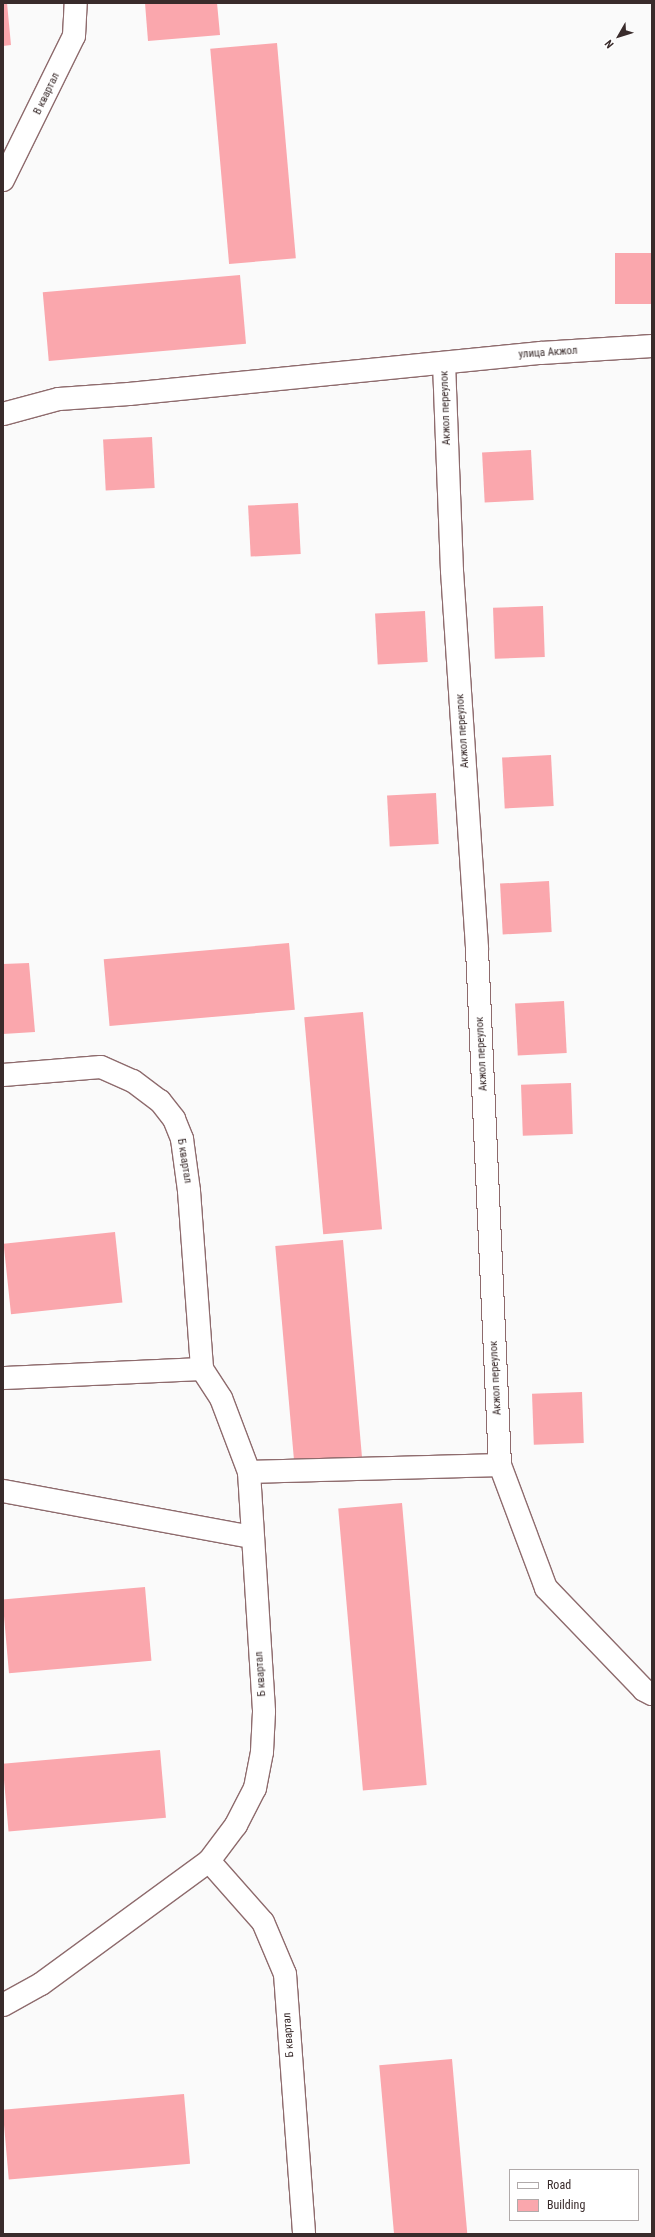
<!DOCTYPE html>
<html>
<head>
<meta charset="utf-8">
<style>
	body { margin:0 }
	#map { position:relative; width:655px; height:2237px; overflow:hidden; background:#fafafa; font-family:"Roboto Condensed",sans-serif }
	div>[style] { position:absolute }
	.building>* { inset:0; background:#faa7ad; transform-origin:0 0 }
	.roads { filter:drop-shadow(1px 0 #8e6b6d) drop-shadow(-1px 0 #8e6b6d) drop-shadow(0 1px #8e6b6d) drop-shadow(0 -1px #8e6b6d) }
	.minor>* { height:22px; margin:-11px; padding:0 11px; transform-origin:11px; border-radius:11px; background:#fff }
	span { translate:-50% -50%; white-space:nowrap; text-align:center; line-height:1.15; -webkit-text-stroke:3px #fff; paint-order:stroke }
	.street-label { font-size:11px; color:#392b2b }
	.frame { position:absolute; inset:0; border:4px solid #392b2b; pointer-events:none }
	.legend { position:absolute; left:509px; top:2169px; width:130px; height:52px; box-sizing:border-box; background:#fff; border:1px solid #b0aaaa; margin:0; padding:5px 7px; list-style:none; font-size:12px; color:#392b2b }
	.legend li { display:flex; align-items:center; gap:8px; height:20px }
	.legend b { width:20px; border:1px solid #b0aaaa }
	.north { position:absolute; left:599px; top:16px; width:40px; height:40px; -webkit-text-stroke:3px #fff; paint-order:stroke; rotate:231deg; font-size:11px; font-weight:700; line-height:16px; text-align:center; color:#392b2b }
	.north::after { content:''; display:block; margin:auto; width:14px; height:18px; background:#392b2b; clip-path:polygon(50% 0,100% 100%,50% 72%,0 100%) }
</style>
</head>
<body>
<div id="map">
	<div class="building">
		<div style="clip-path:polygon(3px 3px,7px 3px,11px 45px,3px 46px)"></div>
		<div style="clip-path:polygon(145px 3px,217px 3px,220px 35px,148px 41px)"></div>
		<div style="left:277px;top:43px;width:216px;height:67px;rotate:85deg"></div>
		<div style="left:652px;top:253px;width:51px;height:37px;rotate:90deg"></div>
		<div style="left:240px;top:275px;width:69px;height:198px;rotate:85deg"></div>
		<div style="left:152px;top:437px;width:51px;height:49px;rotate:87deg"></div>
		<div style="left:531px;top:450px;width:50px;height:49px;rotate:87deg"></div>
		<div style="left:298px;top:503px;width:51px;height:50px;rotate:87deg"></div>
		<div style="left:543px;top:606px;width:51px;height:50px;rotate:88deg"></div>
		<div style="left:425px;top:611px;width:51px;height:50px;rotate:87deg"></div>
		<div style="left:551px;top:755px;width:51px;height:49px;rotate:87deg"></div>
		<div style="left:436px;top:793px;width:51px;height:49px;rotate:87deg"></div>
		<div style="left:549px;top:881px;width:51px;height:49px;rotate:87deg"></div>
		<div style="left:289px;top:943px;width:67px;height:186px;rotate:85deg"></div>
		<div style="clip-path:polygon(29px 963px,35px 1032px,3px 1034px,3px 964px)"></div>
		<div style="left:564px;top:1001px;width:52px;height:49px;rotate:87deg"></div>
		<div style="left:363px;top:1012px;width:218px;height:59px;rotate:85deg"></div>
		<div style="left:571px;top:1083px;width:51px;height:50px;rotate:88deg"></div>
		<div style="left:115px;top:1232px;width:71px;height:112px;rotate:84deg"></div>
		<div style="left:343px;top:1240px;width:223px;height:68px;rotate:85deg"></div>
		<div style="left:582px;top:1392px;width:51px;height:50px;rotate:88deg"></div>
		<div style="left:402px;top:1503px;width:283px;height:64px;rotate:85deg"></div>
		<div style="left:145px;top:1587px;width:74px;height:143px;rotate:85deg"></div>
		<div style="left:160px;top:1750px;width:68px;height:158px;rotate:85deg"></div>
		<div style="left:452px;top:2059px;width:176px;height:73px;rotate:85deg"></div>
		<div style="left:184px;top:2094px;width:70px;height:182px;rotate:85deg"></div>
	</div>
	<div class="roads">
		<div class="minor">
			<div style="left:3px;top:180px;width:161px;rotate:-63.8deg"></div>
			<div style="left:74px;top:36px;width:33px;rotate:-87deg"></div>
			<div style="left:444px;top:363px;width:208px;rotate:87.8deg"></div>
			<div style="left:452px;top:571px;width:379px;rotate:86.2deg"></div>
			<div style="left:477px;top:949px;width:517px;rotate:87.45deg"></div>
			<div style="left:500px;top:1465px;width:131px;rotate:69.5deg"></div>
			<div style="left:546px;top:1588px;width:141px;rotate:46.1deg"></div>
			<div style="left:644px;top:1690px;width:9px;rotate:27deg"></div>
			<div style="left:3px;top:414px;width:58px;rotate:-15deg"></div>
			<div style="left:59px;top:399px;width:70px;rotate:-4.1deg"></div>
			<div style="left:129px;top:394px;width:414px;rotate:-5.7deg"></div>
			<div style="left:541px;top:353px;width:111px;rotate:-3.6deg"></div>
			<div style="left:3px;top:1075px;width:98px;rotate:-4.7deg"></div>
			<div style="left:101px;top:1067px;width:35px;rotate:24deg"></div>
			<div style="left:133px;top:1081px;width:34px;rotate:37deg"></div>
			<div style="left:160px;top:1101px;width:23px;rotate:52deg"></div>
			<div style="left:174px;top:1119px;width:22px;rotate:68deg"></div>
			<div style="left:182px;top:1139px;width:52px;rotate:82.3deg"></div>
			<div style="left:189px;top:1191px;width:178px;rotate:85.8deg"></div>
			<div style="left:202px;top:1369px;width:35px;rotate:57deg"></div>
			<div style="left:221px;top:1398px;width:79px;rotate:69.3deg"></div>
			<div style="left:249px;top:1472px;width:240px;rotate:86.4deg"></div>
			<div style="left:264px;top:1712px;width:40px;rotate:92.9deg"></div>
			<div style="left:262px;top:1752px;width:37px;rotate:101deg"></div>
			<div style="left:255px;top:1788px;width:42px;rotate:117.2deg"></div>
			<div style="left:236px;top:1825px;width:45px;rotate:126.9deg"></div>
			<div style="left:209px;top:1861px;width:81px;rotate:48.5deg"></div>
			<div style="left:263px;top:1922px;width:56px;rotate:67.1deg"></div>
			<div style="left:285px;top:1974px;width:261px;rotate:85.8deg"></div>
			<div style="left:3px;top:1378px;width:199px;rotate:-2.6deg"></div>
			<div style="left:249px;top:1472px;width:251px;rotate:-1.6deg"></div>
			<div style="left:3px;top:1491px;width:252px;rotate:10.5deg"></div>
			<div style="left:3px;top:2005px;width:43px;rotate:-28.9deg"></div>
			<div style="left:41px;top:1984px;width:208px;rotate:-36.2deg"></div>
		</div>
	</div>
	<div class="street-label">
		<span style="left:47px;top:94px;rotate:-64deg">В квартал</span>
		<span style="left:548px;top:353px;rotate:-4deg">улица Акжол</span>
		<span style="left:446px;top:408px;rotate:-92deg">Акжол переулок</span>
		<span style="left:463px;top:731px;rotate:-94deg">Акжол переулок</span>
		<span style="left:482px;top:1054px;rotate:-93deg">Акжол переулок</span>
		<span style="left:184px;top:1161px;rotate:81deg">Б квартал</span>
		<span style="left:496px;top:1378px;rotate:-93deg">Акжол переулок</span>
		<span style="left:261px;top:1674px;rotate:-94deg">Б квартал</span>
		<span style="left:289px;top:2035px;rotate:-94deg">Б квартал</span>
	</div>
	<div class="frame"></div>
	<ul class="legend">
	<li><b style="height:5px;background:#fff"></b>Road</li>
	<li><b style="height:11px;background:#faa7ad"></b>Building</li>
	</ul>
	<div class="north">N</div>
</div>
</body>
</html>
